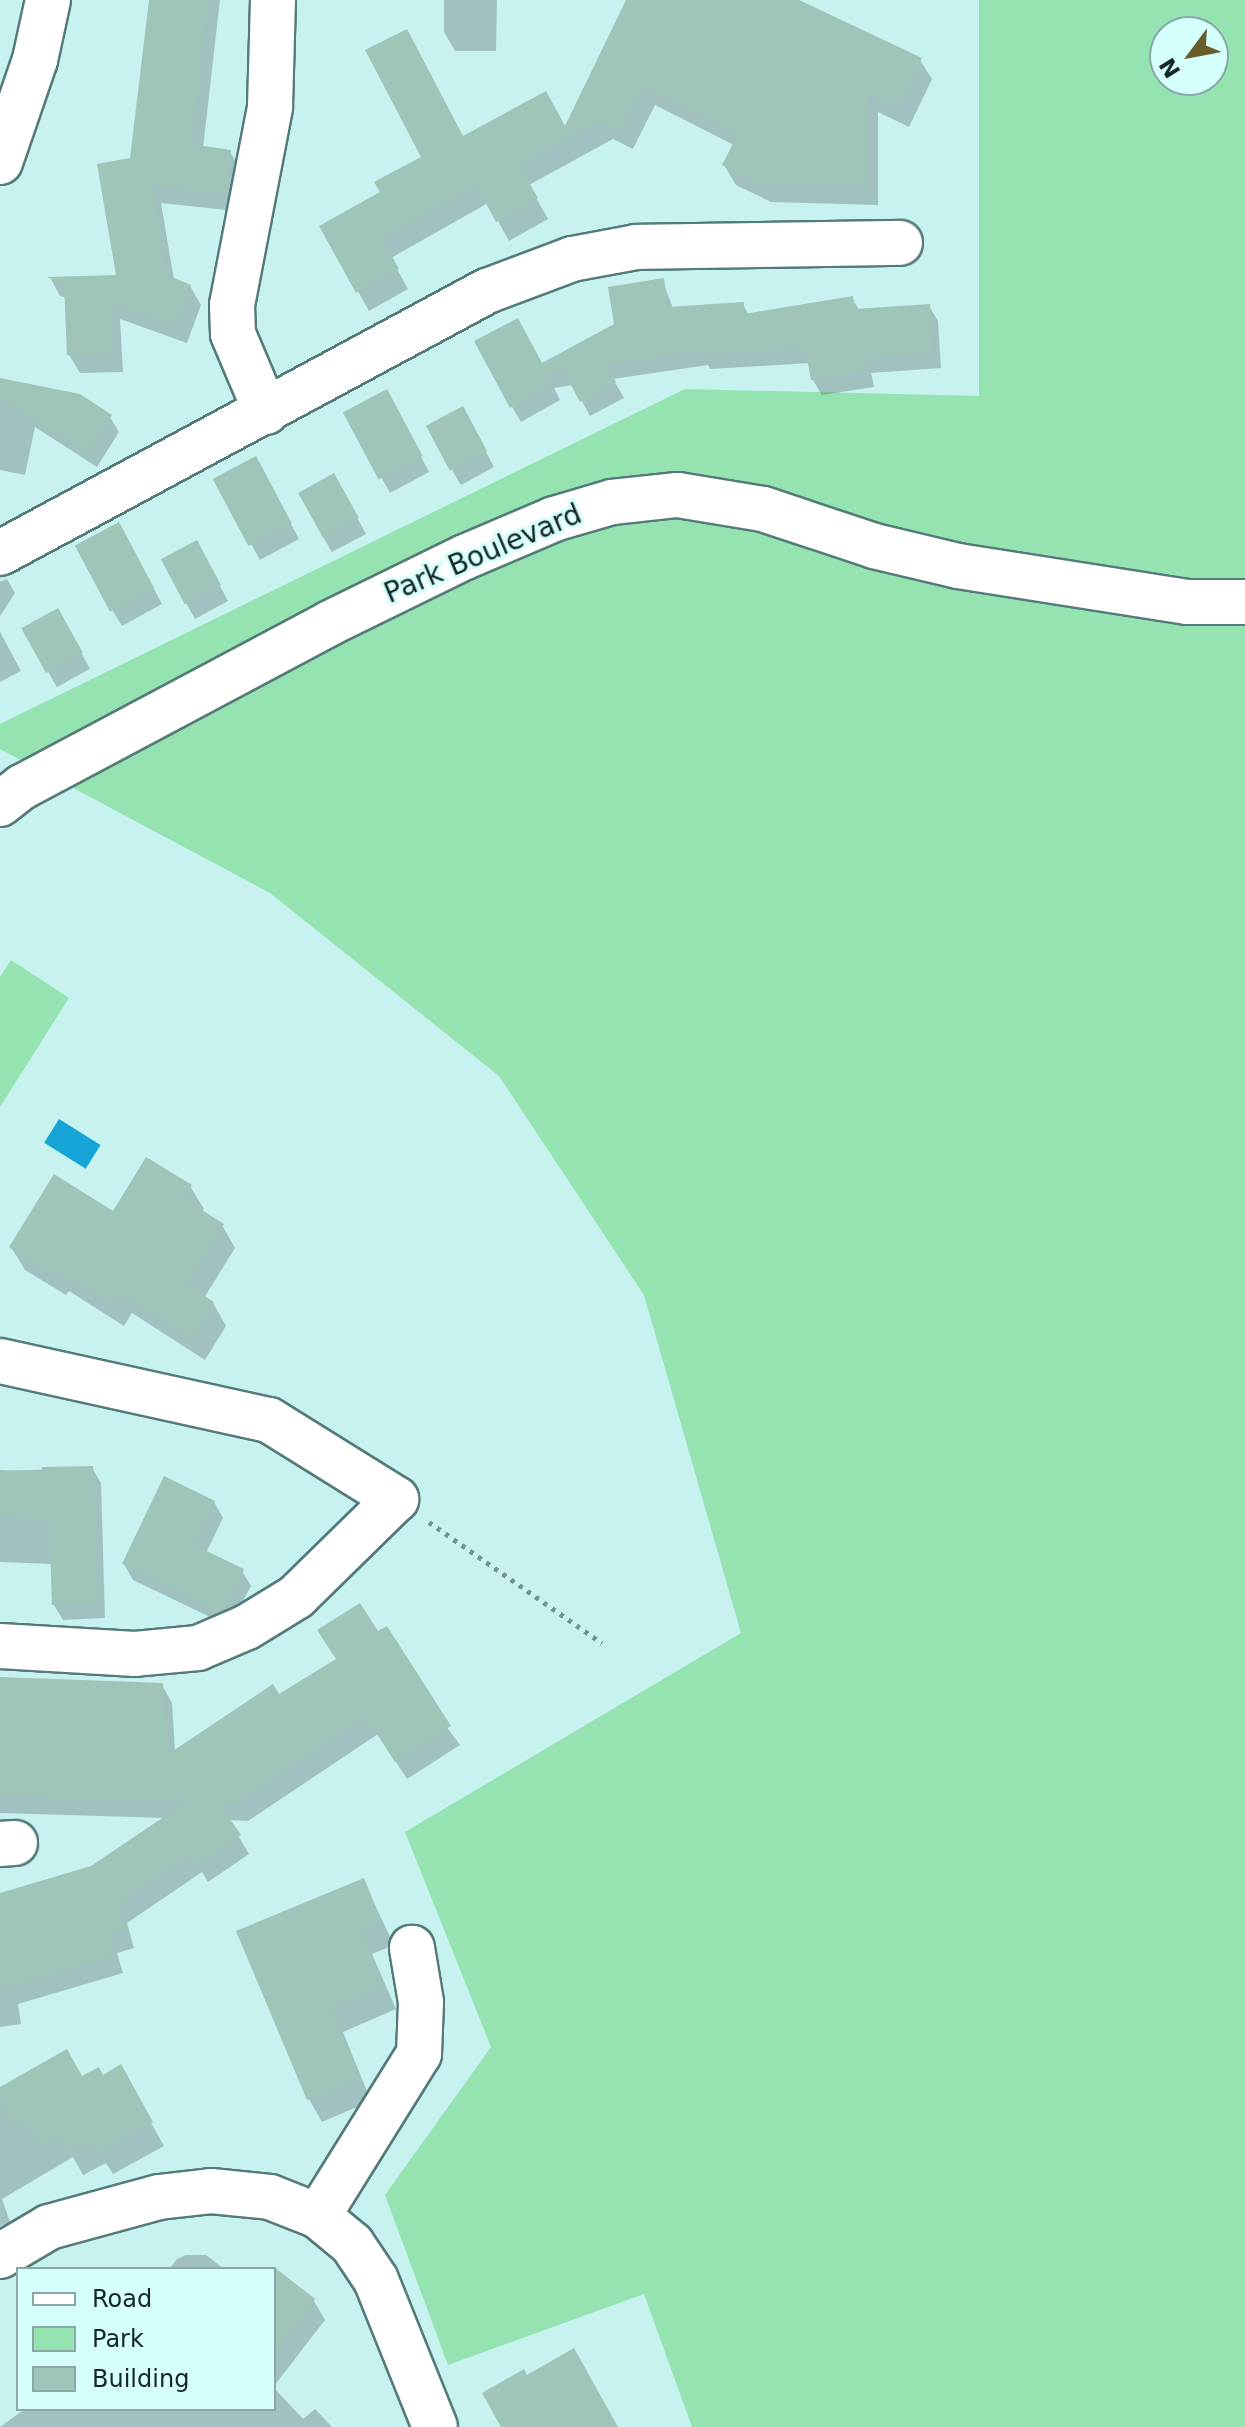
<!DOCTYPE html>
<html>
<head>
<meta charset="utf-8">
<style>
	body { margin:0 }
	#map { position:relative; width:1245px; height:2427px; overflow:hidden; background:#c8f2ef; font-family:"DejaVu Sans",sans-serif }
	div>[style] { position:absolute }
	.green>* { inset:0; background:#94e3b0 }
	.water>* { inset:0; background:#15a4d5; transform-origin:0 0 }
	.shadow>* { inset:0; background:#0003; transform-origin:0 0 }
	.building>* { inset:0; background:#9fc4b8; transform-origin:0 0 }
	.path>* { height:5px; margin-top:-2.5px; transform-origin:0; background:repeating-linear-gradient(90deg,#759391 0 4px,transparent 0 10px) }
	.roads { filter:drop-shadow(2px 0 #547b79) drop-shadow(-2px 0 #547b79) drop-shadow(0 2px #547b79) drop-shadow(0 -2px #547b79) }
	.minor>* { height:44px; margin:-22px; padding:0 22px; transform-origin:22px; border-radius:22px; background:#fff }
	span { translate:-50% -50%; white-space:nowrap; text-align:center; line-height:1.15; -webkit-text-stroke:6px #d5fffd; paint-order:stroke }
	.street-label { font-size:28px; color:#162525 }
	.legend { position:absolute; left:16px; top:2267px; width:260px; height:144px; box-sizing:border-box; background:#d5fffd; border:2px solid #89a8a7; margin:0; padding:10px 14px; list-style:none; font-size:24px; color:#162525 }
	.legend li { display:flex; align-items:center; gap:16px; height:40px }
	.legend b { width:40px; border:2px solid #89a8a7 }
	.north { position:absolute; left:1149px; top:16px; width:80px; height:80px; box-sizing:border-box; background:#d5fffd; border:2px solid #89a8a7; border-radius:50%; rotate:238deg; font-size:22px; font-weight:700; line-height:32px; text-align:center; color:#162525 }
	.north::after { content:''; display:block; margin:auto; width:28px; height:36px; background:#685e2b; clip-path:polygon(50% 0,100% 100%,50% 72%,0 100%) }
</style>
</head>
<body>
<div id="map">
	<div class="green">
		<div style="clip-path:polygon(evenodd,979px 0,1245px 0,1245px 2427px,692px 2427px,644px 2294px,448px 2365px,385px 2195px,491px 2047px,405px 1832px,741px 1633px,644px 1295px,499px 1076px,270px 893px,0 749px,0 724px,685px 389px,979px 396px,979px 0,1165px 32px,1213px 32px,1213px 80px,1165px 80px,1165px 32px)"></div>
		<div style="clip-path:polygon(11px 960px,69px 998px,0 1107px,0 977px)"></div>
	</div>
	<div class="water">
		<div style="left:59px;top:1119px;width:49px;height:28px;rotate:32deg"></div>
	</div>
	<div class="shadow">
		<div style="clip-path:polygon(151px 0,220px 0,203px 148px,230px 152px,241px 170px,236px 211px,161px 203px,174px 280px,190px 286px,201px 305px,187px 343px,120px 319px,123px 372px,80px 373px,69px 355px,67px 298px,60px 296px,51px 279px,118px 277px)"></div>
		<div style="clip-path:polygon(444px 0,497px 0,496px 51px,455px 51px,444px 32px)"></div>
		<div style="clip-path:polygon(628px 0,795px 0,920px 60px,932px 79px,909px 127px,878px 112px,878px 205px,771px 202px,736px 185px,724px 165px,734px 145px,655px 105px,633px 149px,613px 139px,529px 185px,548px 219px,509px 241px,488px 203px,391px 258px,408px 289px,369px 311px,322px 227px,383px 193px,566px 130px)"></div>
		<div style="clip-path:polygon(662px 280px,673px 308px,743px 304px,749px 316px,852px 298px,859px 310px,929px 306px,938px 321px,941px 368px,871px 373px,874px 387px,822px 395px,813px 380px,810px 363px,710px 369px,708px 365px,613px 379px,624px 398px,590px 416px,573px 385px,554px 388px,560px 400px,521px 422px,512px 407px,542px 366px,617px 325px)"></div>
		<div style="clip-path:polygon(0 380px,110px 417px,119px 432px,97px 467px,35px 427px,25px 475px,0 470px)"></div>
		<div style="clip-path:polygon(395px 407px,429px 472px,390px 493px,346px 413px)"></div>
		<div style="clip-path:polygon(471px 424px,494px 467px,461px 485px,452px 470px)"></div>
		<div style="clip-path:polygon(264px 474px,299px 539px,260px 560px,216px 480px)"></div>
		<div style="clip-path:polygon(334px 475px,366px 534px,332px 552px,323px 537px)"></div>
		<div style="clip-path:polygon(127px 539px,162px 604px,122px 626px,113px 611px)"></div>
		<div style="clip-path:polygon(205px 558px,228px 601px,195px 619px,163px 561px)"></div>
		<div style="clip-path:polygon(7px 579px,15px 593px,0 616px,0 582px)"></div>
		<div style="left:58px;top:611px;width:66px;height:38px;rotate:61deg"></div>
		<div style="clip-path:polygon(0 632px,21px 671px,0 682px)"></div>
		<div style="clip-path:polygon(190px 1186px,204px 1209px,202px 1212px,222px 1225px,235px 1248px,204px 1298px,213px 1303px,226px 1326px,205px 1360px,132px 1313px,124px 1326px,69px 1291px,66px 1295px,25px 1270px,11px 1247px)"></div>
		<div style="clip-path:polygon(92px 1468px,101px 1483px,105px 1618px,63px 1620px,54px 1605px,53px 1564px,0 1562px,0 1471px)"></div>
		<div style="clip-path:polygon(214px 1502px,223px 1518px,206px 1553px,242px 1571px,251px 1586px,229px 1626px,133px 1580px,124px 1564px)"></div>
		<div style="clip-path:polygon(378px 1634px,460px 1745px,407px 1779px,378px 1734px,248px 1821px,229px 1820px,249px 1854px,208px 1882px,202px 1872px,127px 1923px,134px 1948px,117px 1953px,123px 1973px,18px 2004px,21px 2024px,0 2027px,0 1897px,92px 1868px,166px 1818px,0 1813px,0 1679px,162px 1685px,172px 1703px,175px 1752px,279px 1697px)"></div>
		<div style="clip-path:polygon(363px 1880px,394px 1945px,372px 1954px,396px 2009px,343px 2032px,371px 2101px,322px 2122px,309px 2099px,239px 1932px)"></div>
		<div style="clip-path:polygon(120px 2067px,164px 2146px,113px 2174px,106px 2163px,83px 2175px,73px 2157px,2px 2199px,10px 2222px,0 2226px,0 2089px,102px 2077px)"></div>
		<div style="clip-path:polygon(186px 2255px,206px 2255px,224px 2269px,169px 2269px,177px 2259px)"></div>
		<div style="clip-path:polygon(274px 2273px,314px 2301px,325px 2320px,274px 2386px)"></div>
		<div style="clip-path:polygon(274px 2388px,303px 2419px,315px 2409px,332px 2427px,0 2427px,25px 2409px,274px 2409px)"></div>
	</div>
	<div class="building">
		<div style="clip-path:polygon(149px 0,208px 0,191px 144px,231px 150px,226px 194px,152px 185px,167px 275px,191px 285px,176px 326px,111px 302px,113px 354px,67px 355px,64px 285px,47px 277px,116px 275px,97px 164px,130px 158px)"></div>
		<div style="clip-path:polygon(626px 0,799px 0,922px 58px,898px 109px,868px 95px,867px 186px,758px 183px,722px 165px,738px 134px,643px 86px,622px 131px,601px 121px,519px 165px,538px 198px,496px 222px,476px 185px,382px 238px,399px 269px,356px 293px,319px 226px,380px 192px,374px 182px,421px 157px,365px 50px,407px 29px,463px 136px,546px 91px,565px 126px)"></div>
		<div style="clip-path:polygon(664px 278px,668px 307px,744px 302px,744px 314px,853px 296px,855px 309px,930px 304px,933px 353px,864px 358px,866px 371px,811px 380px,805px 348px,699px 354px,699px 350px,607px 364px,616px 382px,580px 402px,563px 370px,547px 373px,553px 384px,510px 408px,474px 341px,518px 318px,542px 363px,614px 324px,608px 287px)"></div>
		<div style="clip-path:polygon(0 378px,80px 394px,112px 415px,87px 453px,0 397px)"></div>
		<div style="left:387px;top:389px;width:76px;height:50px;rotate:62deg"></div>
		<div style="left:463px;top:406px;width:51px;height:42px;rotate:62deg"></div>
		<div style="left:256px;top:456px;width:76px;height:49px;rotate:62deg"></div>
		<div style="left:334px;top:473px;width:51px;height:41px;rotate:61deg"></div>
		<div style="left:119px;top:522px;width:75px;height:50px;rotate:62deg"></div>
		<div style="left:197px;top:540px;width:51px;height:41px;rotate:62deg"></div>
		<div style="left:58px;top:608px;width:51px;height:42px;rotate:61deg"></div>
		<div style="clip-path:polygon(146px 1157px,192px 1185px,183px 1198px,224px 1224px,186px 1284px,214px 1302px,192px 1338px,118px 1292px,111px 1304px,55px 1269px,52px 1274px,9px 1247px,54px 1174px,113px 1211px)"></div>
		<div style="clip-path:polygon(93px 1466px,98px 1604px,52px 1605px,49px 1519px,0 1516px,0 1470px,42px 1472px,42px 1467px)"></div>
		<div style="clip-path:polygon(164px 1476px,215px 1501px,194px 1545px,244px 1569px,225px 1609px,219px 1612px,122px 1564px)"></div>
		<div style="clip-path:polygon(360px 1603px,378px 1631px,387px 1626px,451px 1726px,395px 1762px,366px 1717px,237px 1803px,219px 1803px,241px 1835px,196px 1865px,190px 1855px,118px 1904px,126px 1929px,108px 1935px,114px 1955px,0 1989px,0 1893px,91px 1866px,186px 1802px,0 1795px,0 1677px,163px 1683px,167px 1755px,273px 1684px,279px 1694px,336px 1659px,317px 1630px)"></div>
		<div style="clip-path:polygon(364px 1878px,382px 1922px,361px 1931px,384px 1986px,331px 2008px,360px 2078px,307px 2100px,236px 1931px)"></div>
		<div style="clip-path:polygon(67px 2049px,82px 2076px,99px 2067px,103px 2075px,121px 2064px,153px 2122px,98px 2153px,91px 2141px,69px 2153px,59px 2136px,40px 2147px,26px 2122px,15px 2128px,0 2100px,0 2087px)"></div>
		<div style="clip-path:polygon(274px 2267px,315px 2299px,274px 2353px)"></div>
		<div style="clip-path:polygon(574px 2348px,618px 2427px,501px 2427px,482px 2393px,524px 2369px,527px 2375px)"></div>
	</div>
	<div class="path">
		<div style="left:429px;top:1522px;width:211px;rotate:35deg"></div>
	</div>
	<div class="roads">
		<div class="minor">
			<div style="left:0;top:162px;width:108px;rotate:-71.1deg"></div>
			<div style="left:35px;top:60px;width:61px;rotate:-77.8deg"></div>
			<div style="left:266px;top:412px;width:85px;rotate:-112.9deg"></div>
			<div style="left:233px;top:334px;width:29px;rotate:-92deg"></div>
			<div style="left:232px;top:305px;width:202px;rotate:-79.1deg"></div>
			<div style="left:270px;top:107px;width:107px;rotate:-88.4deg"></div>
			<div style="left:0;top:553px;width:553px;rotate:-28.28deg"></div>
			<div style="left:487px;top:291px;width:91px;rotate:-20.6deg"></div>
			<div style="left:572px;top:259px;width:65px;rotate:-10.6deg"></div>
			<div style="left:636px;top:247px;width:264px;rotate:-0.9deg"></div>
			<div style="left:0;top:804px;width:28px;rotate:-38deg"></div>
			<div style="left:22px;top:787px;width:349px;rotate:-28deg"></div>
			<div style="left:330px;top:623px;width:150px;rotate:-26.1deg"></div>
			<div style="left:465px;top:557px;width:97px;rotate:-23.1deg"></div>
			<div style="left:554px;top:519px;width:60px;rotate:-16.3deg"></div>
			<div style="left:612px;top:502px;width:66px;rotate:-6.1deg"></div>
			<div style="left:678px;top:495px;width:86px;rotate:9.4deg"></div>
			<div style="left:763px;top:509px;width:117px;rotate:18.4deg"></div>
			<div style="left:874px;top:546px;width:86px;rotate:13.4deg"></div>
			<div style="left:958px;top:566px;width:232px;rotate:8.9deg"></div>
			<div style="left:1187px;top:602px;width:58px"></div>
			<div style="left:0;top:1361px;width:275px;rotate:12.4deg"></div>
			<div style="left:269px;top:1420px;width:150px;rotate:31.9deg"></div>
			<div style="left:396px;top:1499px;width:140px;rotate:135.6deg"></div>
			<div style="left:296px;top:1597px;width:57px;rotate:148.5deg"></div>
			<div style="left:247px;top:1627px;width:53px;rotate:156.8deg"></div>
			<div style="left:198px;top:1648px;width:63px;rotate:174.6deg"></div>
			<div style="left:135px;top:1654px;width:135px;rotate:-176.6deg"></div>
			<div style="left:0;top:1844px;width:15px;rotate:-4deg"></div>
			<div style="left:318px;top:2216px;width:191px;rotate:-58.1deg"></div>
			<div style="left:419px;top:2054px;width:52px;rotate:-87.8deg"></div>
			<div style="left:421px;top:2002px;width:55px;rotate:-99.5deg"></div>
			<div style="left:0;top:2256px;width:57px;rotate:-30.6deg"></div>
			<div style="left:49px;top:2227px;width:114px;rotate:-15.3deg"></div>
			<div style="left:159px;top:2197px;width:52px;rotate:-6.6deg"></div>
			<div style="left:211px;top:2191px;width:59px;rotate:5.8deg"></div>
			<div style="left:270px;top:2197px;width:52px;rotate:21.6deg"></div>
			<div style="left:318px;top:2216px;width:44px;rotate:39.5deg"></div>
			<div style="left:352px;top:2244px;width:43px;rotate:56.3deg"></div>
			<div style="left:376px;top:2280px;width:158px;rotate:68.1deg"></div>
		</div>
	</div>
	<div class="street-label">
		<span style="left:483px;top:554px;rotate:-23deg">Park Boulevard</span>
	</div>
	<ul class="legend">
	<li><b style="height:10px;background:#fff"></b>Road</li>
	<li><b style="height:22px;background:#94e3b0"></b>Park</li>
	<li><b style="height:22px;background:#9fc4b8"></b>Building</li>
	</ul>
	<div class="north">N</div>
</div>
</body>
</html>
